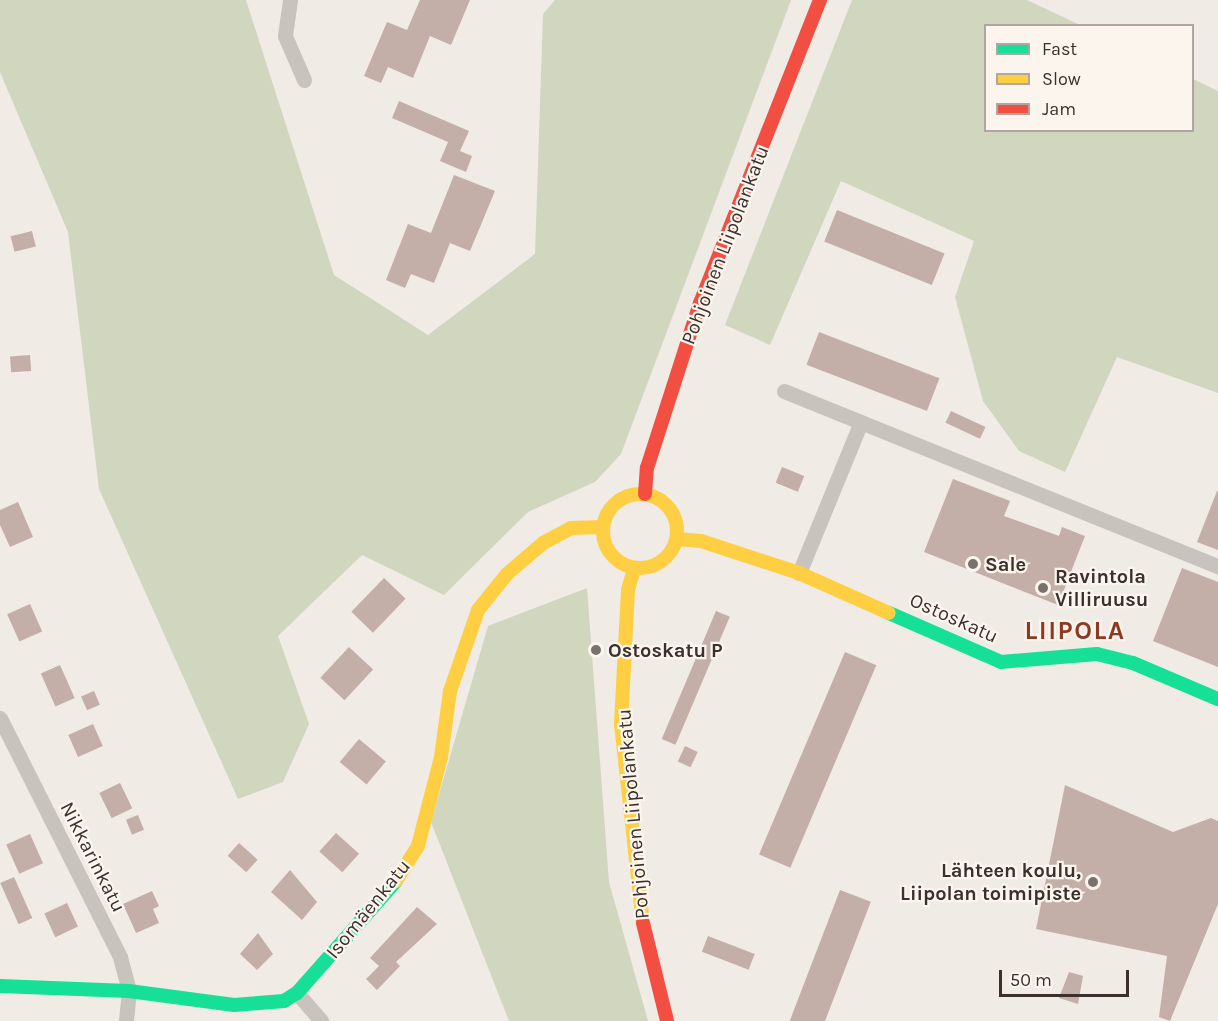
<!DOCTYPE html>
<html>
<head>
<meta charset="utf-8">
<style>
	body { margin:0 }
	#map { position:relative; width:1218px; height:1021px; overflow:hidden; background:#f0ebe5; font-family:Karla,sans-serif }
	div>[style] { position:absolute }
	.green>* { inset:0; background:#d1d6bf }
	.building>* { inset:0; background:#c3afa7; transform-origin:0 0 }
	.street>* { height:15px; margin:-7.5px; padding:0 7.5px; transform-origin:7.5px; border-radius:7.5px; background:#c9c3be }
	.fast>* { height:14px; margin:-7px; padding:0 7px; transform-origin:7px; border-radius:7px; background:#16e098 }
	.slow>* { height:14px; margin:-7px; padding:0 7px; transform-origin:7px; border-radius:7px; background:#ffcf43 }
	.slow>.ring { margin:-7px; padding:0; box-sizing:content-box; background:none; border:14px solid #ffcf43; border-radius:50% }
	.jam>* { height:14px; margin:-7px; padding:0 7px; transform-origin:7px; border-radius:7px; background:#f24e42 }
	.dots>* { width:16px; height:16px; translate:-50% -50%; box-sizing:border-box; border:3px solid #fbf5ee; border-radius:50% }
	span { translate:-50% -50%; white-space:nowrap; text-align:center; line-height:1.15; -webkit-text-stroke:4.5px #fbf5ee; paint-order:stroke }
	.street-label { font-size:20px; color:#3b302b }
	.poi-label { font-size:20px; color:#3b302b; font-weight:700 }
	.left { translate:0 -50%; text-align:left }
	.right { translate:-100% -50%; text-align:right }
	.district-label { font-size:26px; color:#8c3b22; font-weight:700; letter-spacing:1.5px }
	.legend { position:absolute; left:984px; top:24px; width:210px; height:108px; box-sizing:border-box; background:#fbf5ee; border:2px solid #aea6a0; margin:0; padding:8px 10px; list-style:none; font-size:18px; color:#3b302b }
	.legend li { display:flex; align-items:center; gap:12px; height:30px }
	.legend b { width:30px; border:2px solid #aea6a0 }
	.scale { position:absolute; left:999px; top:970px; width:130px; height:27px; box-sizing:border-box; border:3px solid #3b302b; border-top:0; padding-left:8px; font-size:18px; line-height:21px; white-space:nowrap; color:#3b302b; -webkit-text-stroke:4px #fbf5ee; paint-order:stroke }
</style>
</head>
<body>
<div id="map">
	<div class="green">
		<div style="clip-path:polygon(0 0,246px 0,334px 275px,428px 335px,535px 254px,543px 14px,555px 0,791px 0,621px 454px,595px 482px,528px 512px,444px 595px,362px 555px,278px 636px,309px 724px,283px 782px,238px 799px,99px 489px,68px 232px,0 72px)"></div>
		<div style="clip-path:polygon(852px 0,1027px 0,1080px 25px,986px 26px,986px 130px,1192px 130px,1193px 79px,1218px 91px,1218px 393px,1117px 357px,1065px 472px,1019px 451px,983px 401px,955px 297px,974px 241px,841px 181px,770px 345px,725px 325px)"></div>
		<div style="clip-path:polygon(587px 588px,609px 882px,648px 1021px,509px 1021px,431px 822px,488px 626px)"></div>
	</div>
	<div class="building">
		<div style="clip-path:polygon(420px 0,470px 0,451px 45px,430px 36px,413px 78px,388px 67px,381px 83px,364px 76px,387px 22px,407px 30px)"></div>
		<div style="clip-path:polygon(399px 101px,469px 131px,460px 151px,472px 156px,466px 172px,440px 161px,448px 142px,392px 118px)"></div>
		<div style="clip-path:polygon(454px 175px,495px 191px,470px 251px,450px 243px,434px 283px,411px 274px,405px 288px,386px 280px,408px 224px,431px 233px)"></div>
		<div style="left:837px;top:210px;width:116px;height:34px;rotate:22deg"></div>
		<div style="left:32px;top:231px;width:16px;height:22px;rotate:76deg"></div>
		<div style="left:819px;top:332px;width:129px;height:35px;rotate:21deg"></div>
		<div style="left:30px;top:355px;width:16px;height:20px;rotate:86deg"></div>
		<div style="left:951px;top:411px;width:38px;height:13px;rotate:25deg"></div>
		<div style="left:782px;top:467px;width:24px;height:17px;rotate:22deg"></div>
		<div style="clip-path:polygon(953px 479px,1010px 501px,1004px 516px,1059px 536px,1062px 527px,1085px 536px,1058px 605px,924px 552px)"></div>
		<div style="clip-path:polygon(1217px 491px,1218px 491px,1218px 550px,1197px 542px)"></div>
		<div style="clip-path:polygon(18px 502px,33px 537px,10px 547px,0 525px,0 510px)"></div>
		<div style="clip-path:polygon(1182px 568px,1218px 582px,1218px 667px,1153px 641px)"></div>
		<div style="left:384px;top:578px;width:30px;height:47px;rotate:44deg"></div>
		<div style="left:30px;top:604px;width:30px;height:25px;rotate:66deg"></div>
		<div style="left:716px;top:611px;width:15px;height:139px;rotate:23deg"></div>
		<div style="left:349px;top:647px;width:33px;height:42px;rotate:43deg"></div>
		<div style="left:845px;top:652px;width:34px;height:220px;rotate:23deg"></div>
		<div style="left:60px;top:665px;width:36px;height:21px;rotate:66deg"></div>
		<div style="left:94px;top:691px;width:15px;height:14px;rotate:67deg"></div>
		<div style="left:93px;top:724px;width:24px;height:27px;rotate:66deg"></div>
		<div style="left:359px;top:739px;width:35px;height:30px;rotate:40deg"></div>
		<div style="left:685px;top:746px;width:14px;height:17px;rotate:25deg"></div>
		<div style="left:120px;top:783px;width:28px;height:23px;rotate:64deg"></div>
		<div style="clip-path:polygon(1065px 785px,1173px 832px,1211px 818px,1218px 821px,1218px 904px,1170px 1021px,1159px 1017px,1167px 956px,1036px 929px)"></div>
		<div style="left:138px;top:815px;width:16px;height:13px;rotate:68deg"></div>
		<div style="left:336px;top:833px;width:31px;height:25px;rotate:42deg"></div>
		<div style="left:30px;top:834px;width:32px;height:26px;rotate:66deg"></div>
		<div style="left:239px;top:843px;width:25px;height:17px;rotate:42deg"></div>
		<div style="clip-path:polygon(290px 870px,317px 902px,302px 920px,271px 892px)"></div>
		<div style="left:14px;top:877px;width:45px;height:15px;rotate:66deg"></div>
		<div style="left:840px;top:890px;width:33px;height:142px;rotate:21deg"></div>
		<div style="clip-path:polygon(152px 891px,159px 906px,153px 909px,159px 923px,136px 933px,123px 904px)"></div>
		<div style="left:67px;top:903px;width:26px;height:25px;rotate:65deg"></div>
		<div style="clip-path:polygon(417px 907px,437px 924px,396px 962px,400px 966px,377px 990px,366px 979px,379px 966px,370px 958px)"></div>
		<div style="clip-path:polygon(258px 933px,273px 954px,257px 970px,240px 954px)"></div>
		<div style="left:708px;top:936px;width:50px;height:17px;rotate:21deg"></div>
		<div style="clip-path:polygon(1069px 972px,1083px 976px,1078px 1004px,1059px 998px)"></div>
	</div>
	<div class="street">
		<div style="left:290px;top:0;width:36px;rotate:98deg"></div>
		<div style="left:285px;top:36px;width:48px;rotate:66.6deg"></div>
		<div style="left:784px;top:391px;width:468px;rotate:22deg"></div>
		<div style="left:799px;top:573px;width:163px;rotate:-67.7deg"></div>
		<div style="left:0;top:718px;width:267px;rotate:63.3deg"></div>
		<div style="left:120px;top:957px;width:35px;rotate:75deg"></div>
		<div style="left:129px;top:991px;width:30px;rotate:96deg"></div>
		<div style="left:297px;top:993px;width:37px;rotate:49deg"></div>
	</div>
	<div class="fast">
		<div style="left:889px;top:613px;width:122px;rotate:23.6deg"></div>
		<div style="left:1001px;top:662px;width:96px;rotate:-4.8deg"></div>
		<div style="left:1097px;top:654px;width:37px;rotate:14deg"></div>
		<div style="left:1133px;top:663px;width:92px;rotate:23deg"></div>
		<div style="left:0;top:986px;width:129px;rotate:2.2deg"></div>
		<div style="left:129px;top:991px;width:106px;rotate:7.6deg"></div>
		<div style="left:234px;top:1005px;width:50px;rotate:-4.6deg"></div>
		<div style="left:284px;top:1001px;width:15px;rotate:-32deg"></div>
		<div style="left:297px;top:993px;width:149px;rotate:-48.5deg"></div>
	</div>
	<div class="slow">
		<div class="ring" style="left:603px;top:494px;width:60px;height:60px"></div>
		<div style="left:677px;top:539px;width:24px;rotate:5deg"></div>
		<div style="left:701px;top:541px;width:103px;rotate:18.1deg"></div>
		<div style="left:799px;top:573px;width:98px;rotate:24deg"></div>
		<div style="left:634px;top:569px;width:22px;rotate:106deg"></div>
		<div style="left:628px;top:590px;width:134px;rotate:93deg"></div>
		<div style="left:621px;top:724px;width:200px;rotate:83.7deg"></div>
		<div style="left:396px;top:881px;width:41px;rotate:-57.8deg"></div>
		<div style="left:418px;top:846px;width:92px;rotate:-75.5deg"></div>
		<div style="left:441px;top:757px;width:67px;rotate:-82.2deg"></div>
		<div style="left:450px;top:691px;width:86px;rotate:-70.9deg"></div>
		<div style="left:478px;top:610px;width:46px;rotate:-51.1deg"></div>
		<div style="left:507px;top:574px;width:48px;rotate:-40.7deg"></div>
		<div style="left:543px;top:543px;width:32px;rotate:-28deg"></div>
		<div style="left:571px;top:528px;width:31px;rotate:-2deg"></div>
	</div>
	<div class="jam">
		<div style="left:645px;top:494px;width:26px;rotate:-86deg"></div>
		<div style="left:647px;top:468px;width:173px;rotate:-72.2deg"></div>
		<div style="left:700px;top:303px;width:326px;rotate:-68.4deg"></div>
		<div style="left:643px;top:923px;width:101px;rotate:76.2deg"></div>
	</div>
	<div class="dots">
		<div style="left:973px;top:564px;background:#7a716c"></div>
		<div style="left:1043px;top:588px;background:#7a716c"></div>
		<div style="left:596px;top:650px;background:#7a716c"></div>
		<div style="left:1093px;top:882px;background:#7a716c"></div>
	</div>
	<div class="street-label">
		<span style="left:725px;top:245px;rotate:-69deg">Pohjoinen Liipolankatu</span>
		<span style="left:954px;top:618px;rotate:24deg">Ostoskatu</span>
		<span style="left:633px;top:814px;rotate:-95deg">Pohjoinen Liipolankatu</span>
		<span style="left:93px;top:857px;rotate:63deg">Nikkarinkatu</span>
		<span style="left:368px;top:909px;rotate:-51deg">Isomäenkatu</span>
	</div>
	<div class="poi-label">
		<span class="left" style="left:985px;top:564px">Sale</span>
		<span class="left" style="left:1055px;top:588px">Ravintola<br>Villiruusu</span>
		<span class="left" style="left:608px;top:650px">Ostoskatu P</span>
		<span class="right" style="left:1081px;top:882px">Lähteen koulu,<br>Liipolan toimipiste</span>
	</div>
	<div class="district-label">
		<span style="left:1075px;top:631px">LIIPOLA</span>
	</div>
	<ul class="legend">
	<li><b style="height:8px;background:#16e098"></b>Fast</li>
	<li><b style="height:8px;background:#ffcf43"></b>Slow</li>
	<li><b style="height:8px;background:#f24e42"></b>Jam</li>
	</ul>
	<div class="scale">50 m</div>
</div>
</body>
</html>
